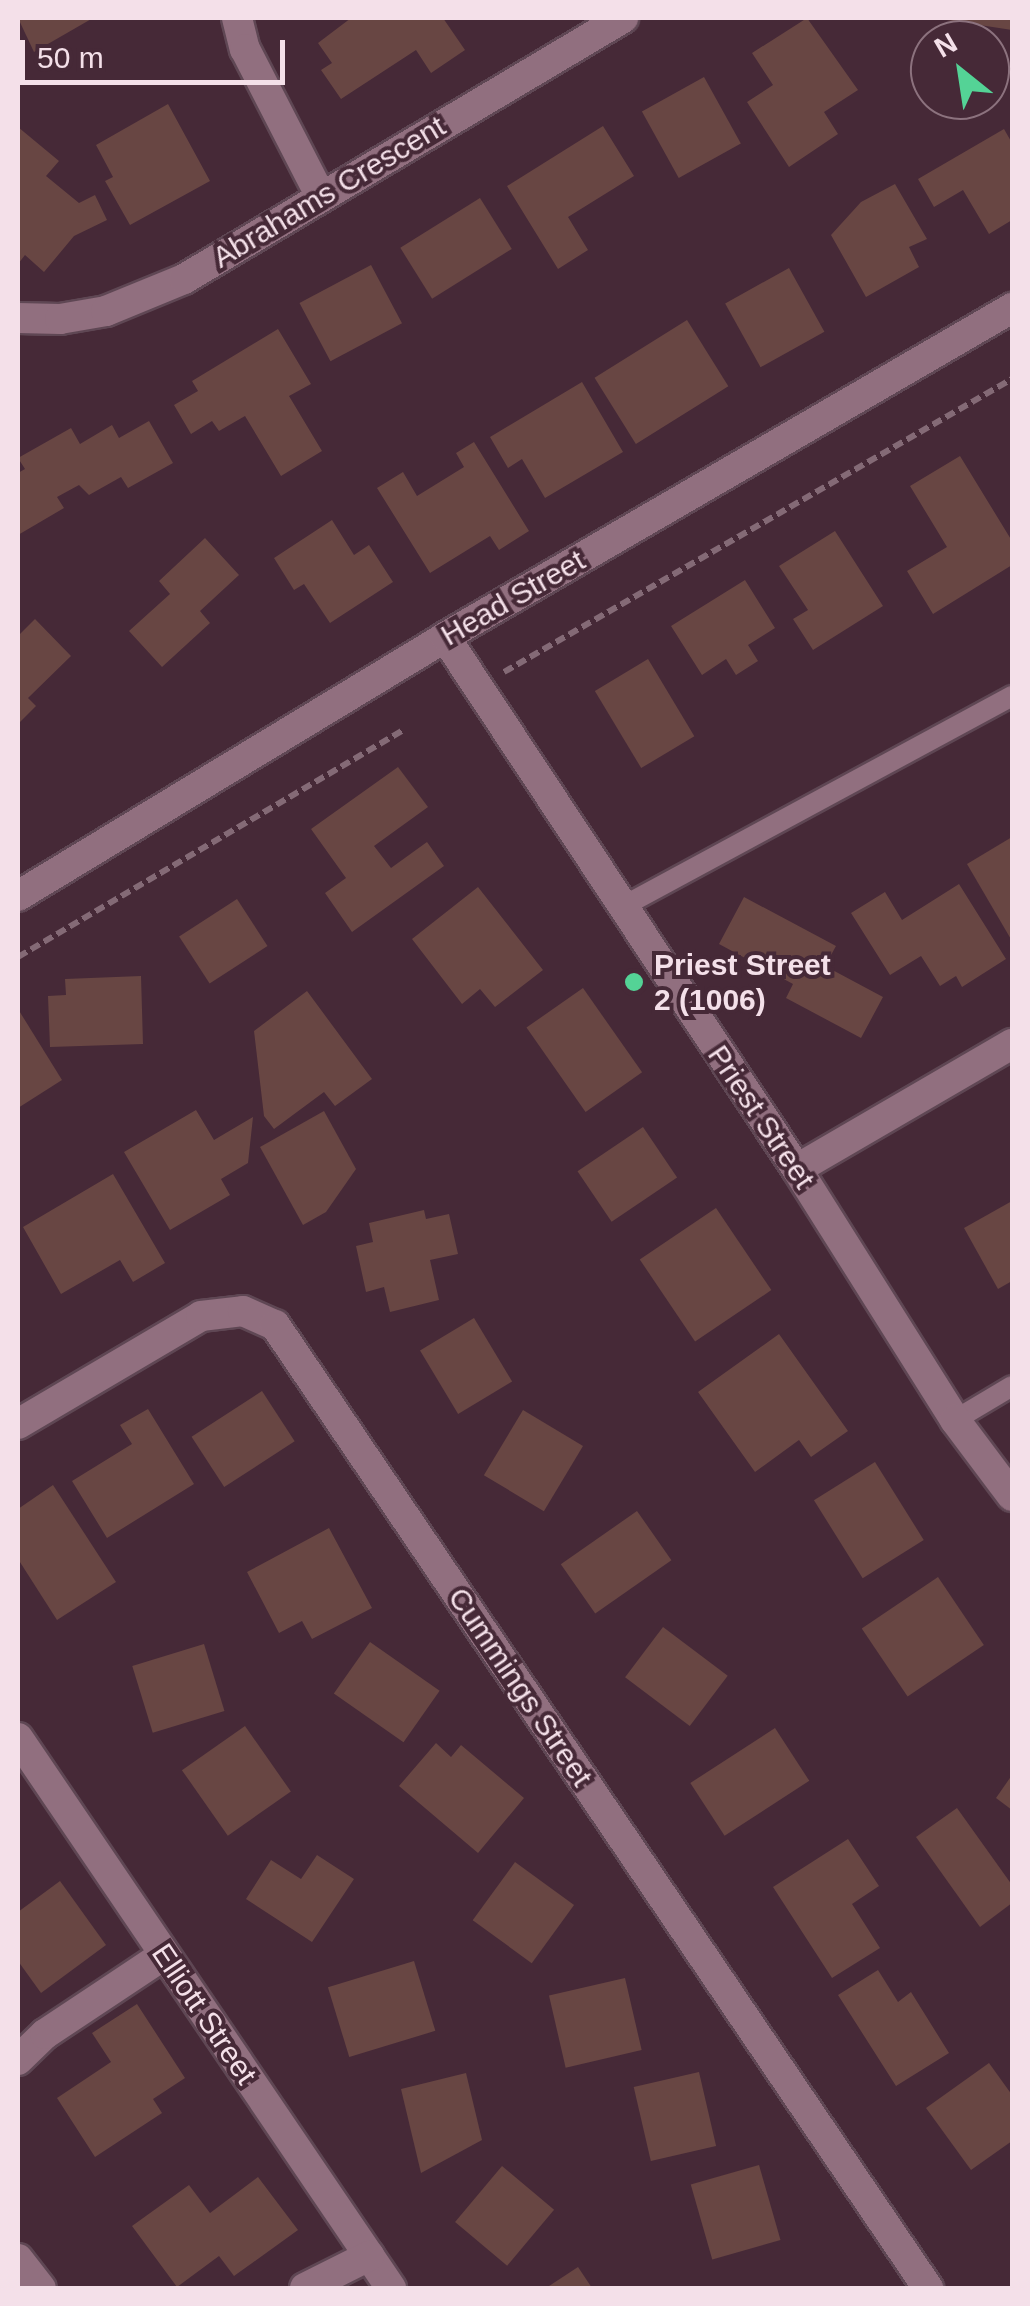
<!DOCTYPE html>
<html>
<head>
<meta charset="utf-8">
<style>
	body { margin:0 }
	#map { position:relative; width:1030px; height:2306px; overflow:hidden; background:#462937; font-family:Helvetica,sans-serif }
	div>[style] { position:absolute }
	.building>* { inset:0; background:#684643; transform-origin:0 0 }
	.path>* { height:6px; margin-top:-3px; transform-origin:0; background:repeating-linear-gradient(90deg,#846a76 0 10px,transparent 0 15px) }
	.roads { filter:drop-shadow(2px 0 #5f4754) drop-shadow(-2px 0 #5f4754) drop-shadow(0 2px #5f4754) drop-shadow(0 -2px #5f4754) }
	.lane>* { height:20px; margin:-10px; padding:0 10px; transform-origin:10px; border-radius:10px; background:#916f7f }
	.street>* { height:30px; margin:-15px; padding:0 15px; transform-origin:15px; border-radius:15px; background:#916f7f }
	.dots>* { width:28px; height:28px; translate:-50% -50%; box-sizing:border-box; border:5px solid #462937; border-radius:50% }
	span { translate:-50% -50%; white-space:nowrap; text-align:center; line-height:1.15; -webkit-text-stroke:8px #462937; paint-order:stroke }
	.street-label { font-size:30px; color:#f4e0e9 }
	.poi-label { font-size:30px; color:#f4e0e9; font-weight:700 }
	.left { translate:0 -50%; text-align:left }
	.frame { position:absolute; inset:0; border:20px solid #f4e0e9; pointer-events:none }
	.north { position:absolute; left:910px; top:20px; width:100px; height:100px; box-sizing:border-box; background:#462937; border:2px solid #8c727e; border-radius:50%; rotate:330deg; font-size:28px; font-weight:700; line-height:40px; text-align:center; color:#f4e0e9 }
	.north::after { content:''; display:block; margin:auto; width:35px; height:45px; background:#54d396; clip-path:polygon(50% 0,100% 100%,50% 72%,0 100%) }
	.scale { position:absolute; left:20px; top:40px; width:265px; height:45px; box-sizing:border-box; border:5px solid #f4e0e9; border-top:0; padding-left:12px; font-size:30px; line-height:35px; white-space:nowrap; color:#f4e0e9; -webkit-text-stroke:8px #462937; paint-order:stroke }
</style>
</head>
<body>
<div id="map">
	<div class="building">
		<div style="clip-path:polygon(18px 18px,93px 18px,34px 52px)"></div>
		<div style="clip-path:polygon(351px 18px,443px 18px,465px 50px,431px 73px,416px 50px,341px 99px,321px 70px,332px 63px,318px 43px)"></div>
		<div style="clip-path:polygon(807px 18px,858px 90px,824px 112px,838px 134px,789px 167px,747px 102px,773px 85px,752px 53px)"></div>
		<div style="clip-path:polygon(947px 18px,1012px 18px,1012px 30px,947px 20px)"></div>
		<div style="left:704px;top:77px;width:76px;height:71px;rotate:61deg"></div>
		<div style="clip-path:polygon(168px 104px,210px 181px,130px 225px,105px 181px,113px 177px,96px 145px)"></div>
		<div style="clip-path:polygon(603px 126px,634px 176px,568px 217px,588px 250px,558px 269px,507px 186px)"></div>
		<div style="clip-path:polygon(18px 127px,59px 161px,46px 176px,79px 203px,95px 195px,107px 220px,74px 236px,44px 272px,25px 255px,18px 264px)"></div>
		<div style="clip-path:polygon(1004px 129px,1012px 143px,1012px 220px,989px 234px,963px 190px,934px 207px,918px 179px)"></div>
		<div style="clip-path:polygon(895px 184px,927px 239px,909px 247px,919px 267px,866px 297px,831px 235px,861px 202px)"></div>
		<div style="left:480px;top:198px;width:60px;height:94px;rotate:58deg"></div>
		<div style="left:371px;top:265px;width:66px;height:81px;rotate:62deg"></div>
		<div style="left:789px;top:268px;width:73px;height:73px;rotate:61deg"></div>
		<div style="left:687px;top:320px;width:78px;height:109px;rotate:58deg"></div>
		<div style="clip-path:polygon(278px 329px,311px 384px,289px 396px,322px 451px,281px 476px,245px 416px,219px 431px,212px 421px,191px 434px,174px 405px,198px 391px,192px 381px)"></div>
		<div style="clip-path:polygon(582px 382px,623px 452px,545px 498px,522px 459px,508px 468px,490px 437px)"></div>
		<div style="clip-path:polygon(149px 421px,173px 463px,128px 488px,121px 477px,89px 495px,79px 485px,57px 497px,64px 508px,18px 535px,18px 473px,25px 469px,18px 458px,71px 428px,80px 444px,112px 425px,119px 438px)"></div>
		<div style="clip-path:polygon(474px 442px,529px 531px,499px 550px,490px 536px,430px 573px,377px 488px,403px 472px,417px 496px,464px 467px,456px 453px)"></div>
		<div style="clip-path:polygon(960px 456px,1012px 541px,1012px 565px,933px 614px,907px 571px,947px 547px,910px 486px)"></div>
		<div style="clip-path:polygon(332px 520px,354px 555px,369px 545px,393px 582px,330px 623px,304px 584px,294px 590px,274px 558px)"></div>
		<div style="clip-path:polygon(835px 531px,883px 606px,813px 650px,793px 619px,808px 610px,779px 566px)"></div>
		<div style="clip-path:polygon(205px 538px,239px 575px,200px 611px,210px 623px,162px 667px,129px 631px,170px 594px,159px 581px)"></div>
		<div style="clip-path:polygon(745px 580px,775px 628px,748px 645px,758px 661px,736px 675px,726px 659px,702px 675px,671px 626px)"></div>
		<div style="clip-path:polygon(35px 619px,71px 656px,28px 698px,36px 706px,18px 724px,18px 636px)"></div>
		<div style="left:648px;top:659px;width:90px;height:62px;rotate:59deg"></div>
		<div style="clip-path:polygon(398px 767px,428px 807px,374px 846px,391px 868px,427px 842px,444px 866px,352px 932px,325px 893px,346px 878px,311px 829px)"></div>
		<div style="clip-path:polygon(1012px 837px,1012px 941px,967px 864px)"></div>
		<div style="clip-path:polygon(959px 884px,1006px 959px,962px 987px,956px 976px,940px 986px,921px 956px,890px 975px,851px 913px,885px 892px,902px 920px)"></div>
		<div style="clip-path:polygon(478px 887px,543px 970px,495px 1007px,480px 989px,462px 1004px,412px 939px)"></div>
		<div style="clip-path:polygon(744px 897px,836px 946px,825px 966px,883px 997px,861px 1038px,786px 998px,793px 984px,719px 944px)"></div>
		<div style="left:237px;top:899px;width:56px;height:69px;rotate:57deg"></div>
		<div style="clip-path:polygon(141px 976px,143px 1044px,50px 1047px,48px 996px,66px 995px,65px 979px)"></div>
		<div style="left:583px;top:988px;width:103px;height:69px;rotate:55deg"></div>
		<div style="clip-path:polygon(307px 991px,372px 1079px,335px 1106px,324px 1092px,274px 1129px,264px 1116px,254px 1031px)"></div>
		<div style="clip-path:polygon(18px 1009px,62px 1080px,18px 1108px)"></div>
		<div style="clip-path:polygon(196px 1110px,214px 1140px,253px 1117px,248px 1163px,221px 1179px,230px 1195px,170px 1230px,124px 1152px)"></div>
		<div style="clip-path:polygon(324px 1111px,356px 1169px,326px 1212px,303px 1225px,260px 1147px)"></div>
		<div style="left:643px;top:1127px;width:61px;height:79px;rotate:56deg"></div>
		<div style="clip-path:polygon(113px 1174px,165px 1263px,133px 1282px,120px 1260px,61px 1294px,23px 1227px)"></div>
		<div style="clip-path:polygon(1012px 1201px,1012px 1281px,998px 1289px,964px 1228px)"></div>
		<div style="left:716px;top:1208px;width:99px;height:92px;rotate:56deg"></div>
		<div style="clip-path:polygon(424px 1210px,426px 1219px,449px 1214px,458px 1254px,430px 1260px,439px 1300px,390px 1312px,384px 1287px,366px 1292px,356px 1246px,373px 1242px,369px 1223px)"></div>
		<div style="left:474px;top:1318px;width:74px;height:63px;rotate:59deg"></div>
		<div style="clip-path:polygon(779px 1334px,848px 1431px,811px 1457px,799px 1440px,755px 1472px,698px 1392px)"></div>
		<div style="left:262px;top:1391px;width:60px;height:84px;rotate:57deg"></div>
		<div style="clip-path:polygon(148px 1409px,194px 1484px,107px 1538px,72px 1481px,132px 1444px,120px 1425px)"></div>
		<div style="left:523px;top:1410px;width:70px;height:76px;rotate:31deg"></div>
		<div style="left:875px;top:1462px;width:92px;height:72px;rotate:58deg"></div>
		<div style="clip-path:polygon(53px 1485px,116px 1582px,57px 1620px,18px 1559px,18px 1509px)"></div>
		<div style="left:637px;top:1511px;width:60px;height:93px;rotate:55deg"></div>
		<div style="clip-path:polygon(329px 1528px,372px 1608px,312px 1639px,302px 1621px,279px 1633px,247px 1572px)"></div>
		<div style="left:938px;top:1577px;width:82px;height:92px;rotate:56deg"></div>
		<div style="left:663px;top:1627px;width:81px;height:63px;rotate:37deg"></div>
		<div style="left:370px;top:1642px;width:85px;height:63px;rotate:35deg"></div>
		<div style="left:204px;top:1644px;width:70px;height:75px;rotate:73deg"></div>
		<div style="left:245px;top:1726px;width:80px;height:77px;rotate:55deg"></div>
		<div style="left:775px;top:1728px;width:63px;height:101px;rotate:57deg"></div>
		<div style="clip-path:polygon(436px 1743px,451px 1757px,461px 1745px,524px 1798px,478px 1853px,399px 1786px)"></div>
		<div style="clip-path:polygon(1012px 1775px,1012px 1810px,996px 1798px)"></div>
		<div style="clip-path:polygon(957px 1808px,1012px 1885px,1012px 1903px,980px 1927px,916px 1837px)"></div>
		<div style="clip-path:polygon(848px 1839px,879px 1886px,852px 1904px,880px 1948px,832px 1978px,773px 1887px)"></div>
		<div style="clip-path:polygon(317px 1855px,354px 1879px,312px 1942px,246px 1899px,271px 1860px,301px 1879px)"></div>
		<div style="left:515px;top:1862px;width:73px;height:72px;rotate:36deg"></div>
		<div style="clip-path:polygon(60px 1881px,106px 1945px,41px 1993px,18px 1961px,18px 1912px)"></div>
		<div style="left:414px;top:1961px;width:73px;height:90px;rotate:73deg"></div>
		<div style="clip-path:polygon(878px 1970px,898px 2002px,911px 1992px,949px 2053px,896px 2086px,838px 1995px)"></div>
		<div style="left:625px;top:1978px;width:74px;height:78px;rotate:77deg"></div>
		<div style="clip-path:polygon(137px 2004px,185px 2078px,153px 2099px,162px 2113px,95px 2157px,57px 2098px,111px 2062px,92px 2033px)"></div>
		<div style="clip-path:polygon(989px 2063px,1012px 2095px,1012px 2141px,971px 2170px,926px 2108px)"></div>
		<div style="left:699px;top:2072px;width:76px;height:67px;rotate:77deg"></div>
		<div style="clip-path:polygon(466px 2073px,482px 2140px,421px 2173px,401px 2089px)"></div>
		<div style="left:759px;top:2165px;width:78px;height:71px;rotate:74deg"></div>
		<div style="left:502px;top:2166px;width:68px;height:73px;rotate:40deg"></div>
		<div style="clip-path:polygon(258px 2177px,298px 2230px,234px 2276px,219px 2256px,177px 2287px,132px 2226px,189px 2185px,210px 2213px)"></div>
		<div style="clip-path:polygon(578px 2267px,592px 2288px,546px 2288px)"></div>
	</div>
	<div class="path">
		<div style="left:504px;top:672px;width:586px;rotate:-29.98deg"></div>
		<div style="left:18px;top:957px;width:447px;rotate:-30.5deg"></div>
	</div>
	<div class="roads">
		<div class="lane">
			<div style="left:620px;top:908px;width:446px;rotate:-28.4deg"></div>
			<div style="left:955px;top:1420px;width:66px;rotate:-30.8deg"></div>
		</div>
		<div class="street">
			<div style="left:237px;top:18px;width:32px;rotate:76deg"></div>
			<div style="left:245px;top:49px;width:166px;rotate:62.8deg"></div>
			<div style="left:18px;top:318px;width:42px;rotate:1.4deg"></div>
			<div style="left:60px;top:319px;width:47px;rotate:-9.9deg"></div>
			<div style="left:106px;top:311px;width:84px;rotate:-22.3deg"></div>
			<div style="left:184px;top:279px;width:511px;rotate:-30.73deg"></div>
			<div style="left:445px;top:637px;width:638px;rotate:56.51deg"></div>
			<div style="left:797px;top:1169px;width:297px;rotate:57.8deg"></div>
			<div style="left:955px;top:1420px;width:95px;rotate:53.1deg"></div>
			<div style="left:18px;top:896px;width:499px;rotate:-31.2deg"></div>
			<div style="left:445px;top:637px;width:656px;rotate:-30.12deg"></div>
			<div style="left:797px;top:1169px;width:249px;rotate:-30.2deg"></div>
			<div style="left:18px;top:1424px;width:212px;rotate:-30.5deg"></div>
			<div style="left:201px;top:1316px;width:42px;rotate:-6.8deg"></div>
			<div style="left:243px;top:1311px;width:35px;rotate:24deg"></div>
			<div style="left:275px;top:1325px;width:1164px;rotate:55.86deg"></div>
			<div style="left:18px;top:1738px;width:665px;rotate:55.86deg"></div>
			<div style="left:18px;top:2060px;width:37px;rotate:-44deg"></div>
			<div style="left:45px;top:2034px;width:143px;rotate:-33.6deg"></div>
			<div style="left:18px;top:2259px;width:37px;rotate:52deg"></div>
			<div style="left:305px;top:2288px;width:72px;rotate:-26.6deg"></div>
		</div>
	</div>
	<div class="dots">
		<div style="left:634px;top:982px;background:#54d396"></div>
	</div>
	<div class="street-label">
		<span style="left:329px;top:192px;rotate:-31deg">Abrahams Crescent</span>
		<span style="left:513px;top:598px;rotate:-30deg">Head Street</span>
		<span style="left:761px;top:1117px;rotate:56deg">Priest Street</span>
		<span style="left:520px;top:1687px;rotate:56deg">Cummings Street</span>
		<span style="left:204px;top:2014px;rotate:56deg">Elliott Street</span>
	</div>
	<div class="poi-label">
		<span class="left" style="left:654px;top:982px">Priest Street<br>2 (1006)</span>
	</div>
	<div class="frame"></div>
	<div class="north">N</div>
	<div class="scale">50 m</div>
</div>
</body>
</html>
